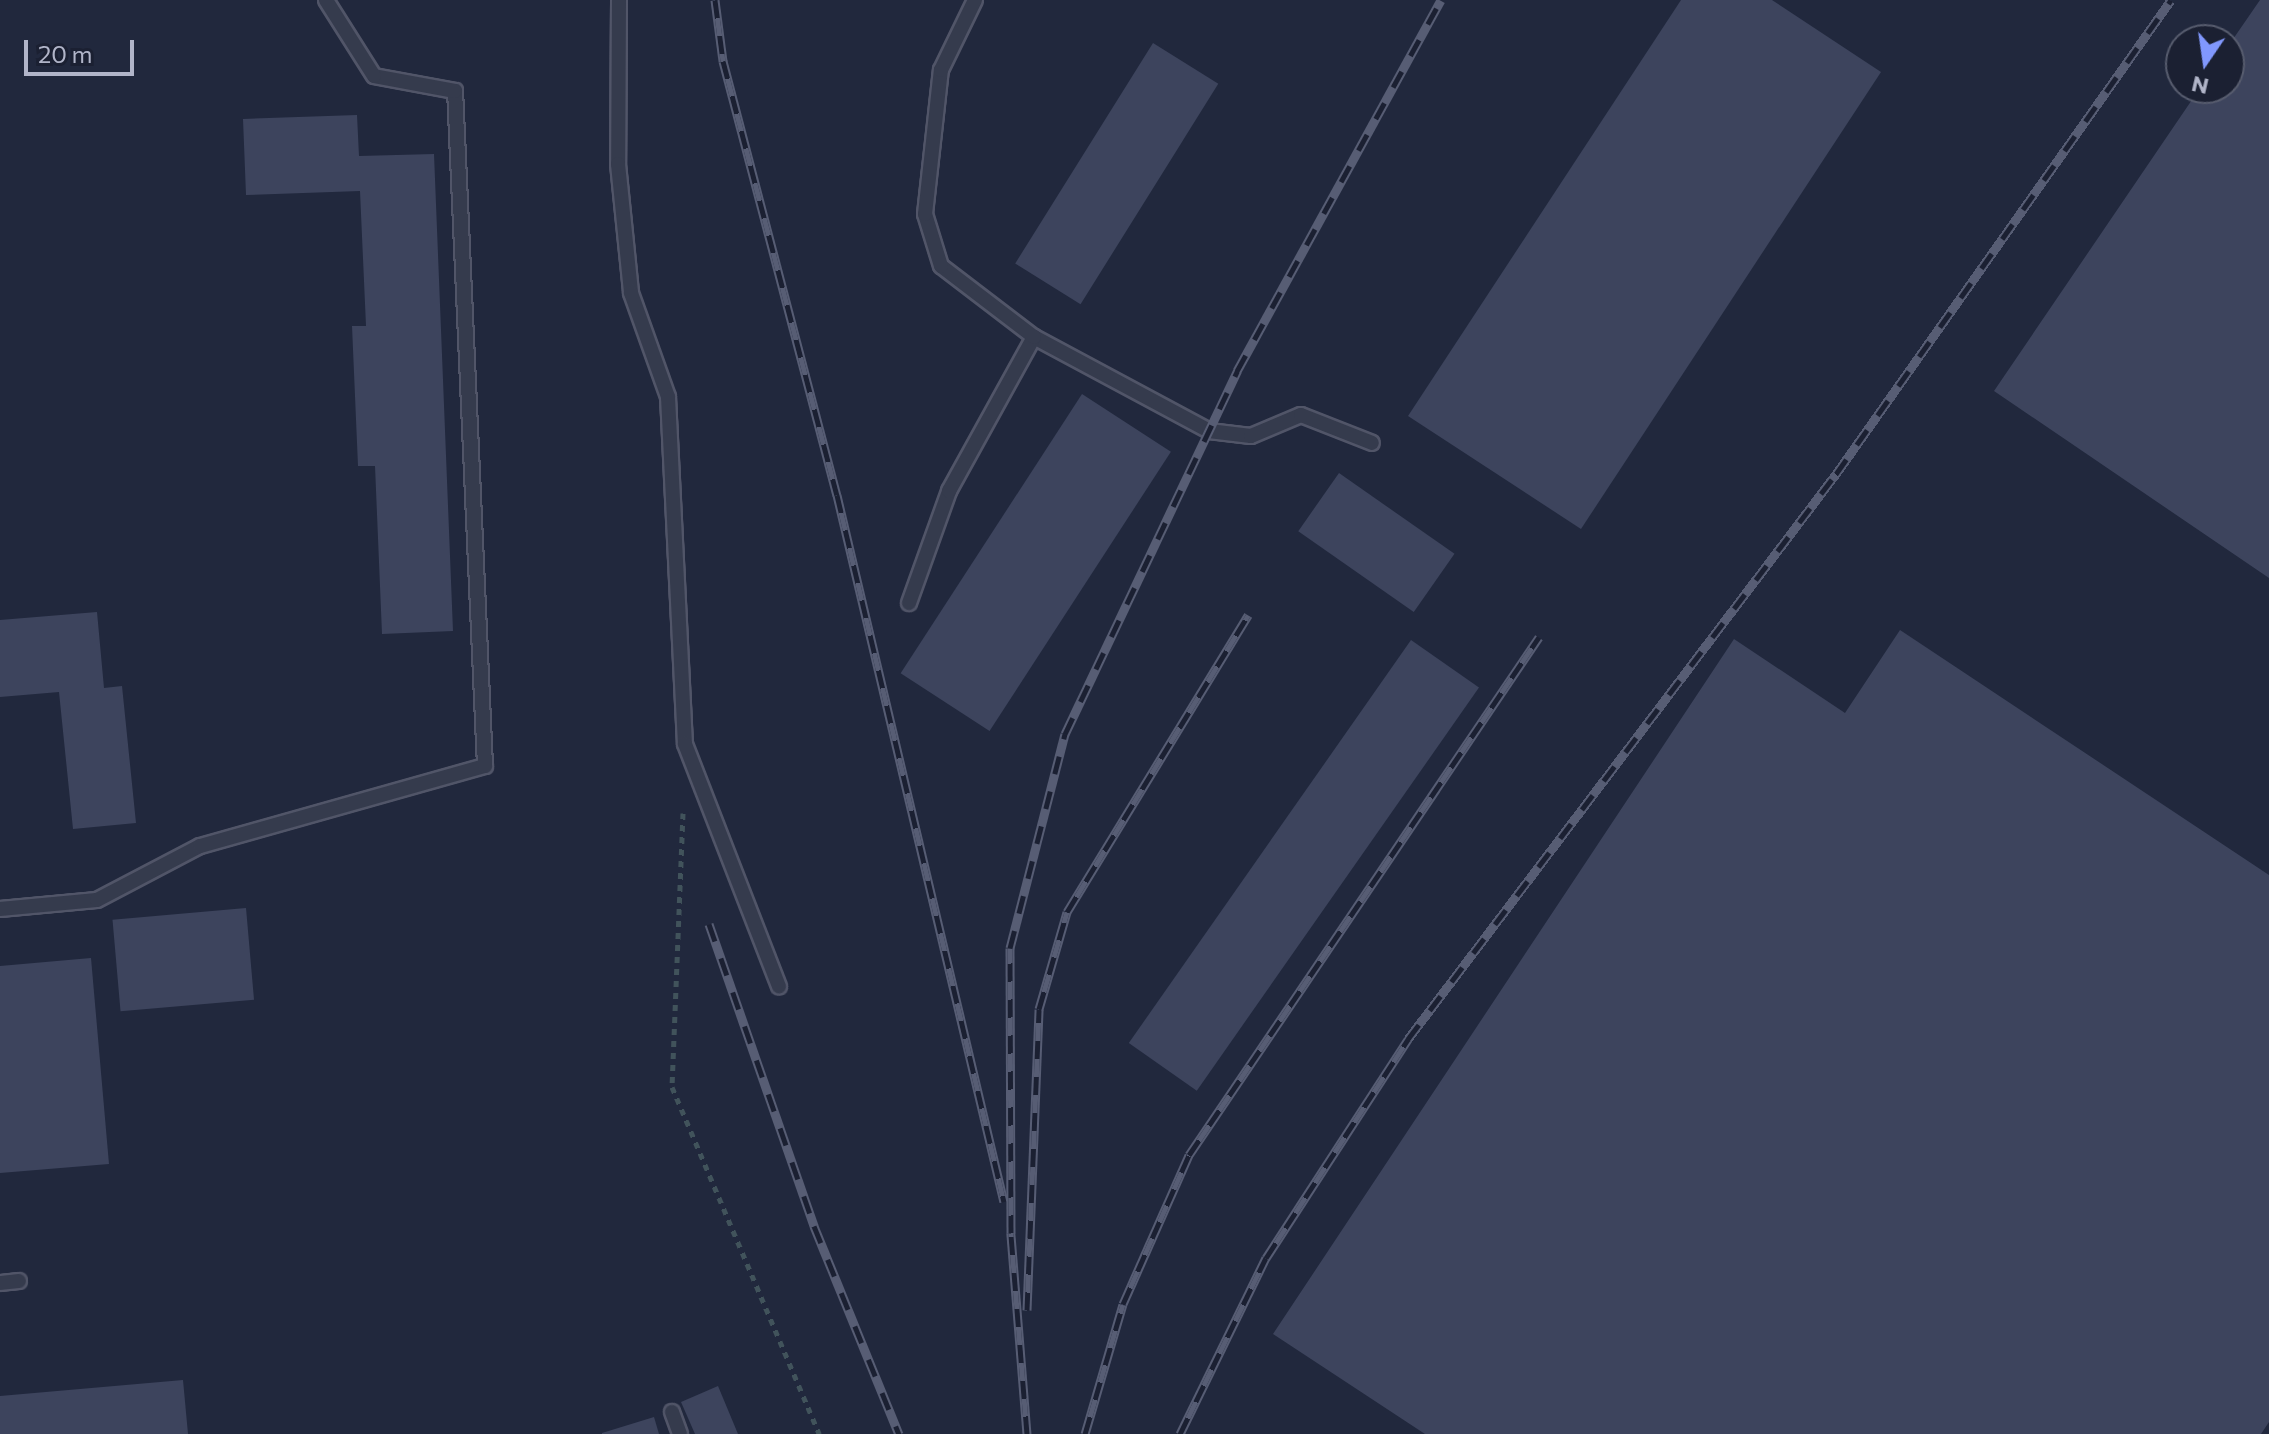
<!DOCTYPE html>
<html>
<head>
<meta charset="utf-8">
<style>
	body { margin:0 }
	#map { position:relative; width:2269px; height:1434px; overflow:hidden; background:#21283d; font-family:Commissioner,sans-serif }
	div>[style] { position:absolute }
	.building>* { inset:0; background:#3d445d; transform-origin:0 0 }
	.path>* { height:5px; margin-top:-2.5px; transform-origin:0; background:repeating-linear-gradient(90deg,#41535b 0 6px,transparent 0 12px) }
	.roads { filter:drop-shadow(2px 0 #515568) drop-shadow(-2px 0 #515568) drop-shadow(0 2px #515568) drop-shadow(0 -2px #515568) }
	.lane>* { height:14px; margin:-7px; padding:0 7px; transform-origin:7px; border-radius:7px; background:#353b4d }
	.rail>* { height:9px; margin-top:-4.5px; transform-origin:0; background:repeating-linear-gradient(90deg,#1b2032 0 18px,#575d74 0 36px); box-sizing:border-box; border-block:2px solid #575d74 }
	span { translate:-50% -50%; white-space:nowrap; text-align:center; line-height:1.15; -webkit-text-stroke:8px #1b2032; paint-order:stroke }
	.north { position:absolute; left:2165px; top:24px; width:80px; height:80px; box-sizing:border-box; background:#1b2032; border:2px solid #575c6e; border-radius:50%; rotate:193deg; font-size:22px; font-weight:700; line-height:32px; text-align:center; color:#b1b5c9 }
	.north::after { content:''; display:block; margin:auto; width:28px; height:36px; background:#8198fd; clip-path:polygon(50% 0,100% 100%,50% 72%,0 100%) }
	.scale { position:absolute; left:24px; top:40px; width:110px; height:36px; box-sizing:border-box; border:4px solid #b1b5c9; border-top:0; padding-left:10px; font-size:24px; line-height:28px; white-space:nowrap; color:#b1b5c9; -webkit-text-stroke:6px #1b2032; paint-order:stroke }
</style>
</head>
<body>
<div id="map">
	<div class="building">
		<div style="clip-path:polygon(1681px 0,1772px 0,1881px 72px,1581px 529px,1408px 416px)"></div>
		<div style="clip-path:polygon(2260px 0,2269px 0,2269px 578px,1994px 391px,2200px 88px,2229px 88px,2229px 45px)"></div>
		<div style="left:1153px;top:43px;width:77px;height:260px;rotate:32deg"></div>
		<div style="clip-path:polygon(357px 115px,359px 156px,434px 154px,453px 631px,382px 634px,375px 466px,358px 466px,352px 326px,366px 326px,360px 191px,246px 195px,243px 119px)"></div>
		<div style="left:1082px;top:394px;width:106px;height:333px;rotate:33deg"></div>
		<div style="left:1339px;top:473px;width:141px;height:71px;rotate:35deg"></div>
		<div style="clip-path:polygon(97px 612px,104px 688px,122px 686px,136px 823px,73px 829px,59px 692px,0 697px,0 620px)"></div>
		<div style="clip-path:polygon(1900px 630px,2269px 875px,2269px 1422px,2261px 1434px,1425px 1434px,1273px 1334px,1734px 639px,1845px 713px)"></div>
		<div style="left:1411px;top:640px;width:83px;height:492px;rotate:35deg"></div>
		<div style="left:246px;top:908px;width:92px;height:134px;rotate:85deg"></div>
		<div style="clip-path:polygon(91px 958px,109px 1164px,0 1173px,0 966px)"></div>
		<div style="clip-path:polygon(183px 1380px,188px 1434px,0 1434px,0 1396px)"></div>
		<div style="clip-path:polygon(718px 1386px,738px 1434px,695px 1434px,681px 1402px)"></div>
		<div style="clip-path:polygon(654px 1417px,659px 1434px,602px 1434px,602px 1433px)"></div>
	</div>
	<div class="path">
		<div style="left:683px;top:813px;width:274px;rotate:92.3deg"></div>
		<div style="left:672px;top:1087px;width:377px;rotate:67deg"></div>
	</div>
	<div class="roads">
		<div class="lane">
			<div style="left:619px;top:0;width:164px;rotate:90.3deg"></div>
			<div style="left:618px;top:164px;width:130px;rotate:84.2deg"></div>
			<div style="left:631px;top:293px;width:110px;rotate:70.4deg"></div>
			<div style="left:668px;top:397px;width:347px;rotate:87.2deg"></div>
			<div style="left:685px;top:744px;width:260px;rotate:68.8deg"></div>
			<div style="left:1034px;top:337px;width:199px;rotate:28.2deg"></div>
			<div style="left:1209px;top:431px;width:42px;rotate:6.8deg"></div>
			<div style="left:1251px;top:436px;width:54px;rotate:-22.8deg"></div>
			<div style="left:1301px;top:415px;width:76px;rotate:21.5deg"></div>
			<div style="left:909px;top:603px;width:119px;rotate:-70.3deg"></div>
			<div style="left:949px;top:491px;width:176px;rotate:-61.1deg"></div>
			<div style="left:1034px;top:337px;width:117px;rotate:-142.6deg"></div>
			<div style="left:941px;top:266px;width:54px;rotate:-107.1deg"></div>
			<div style="left:925px;top:214px;width:145px;rotate:-83.7deg"></div>
			<div style="left:941px;top:70px;width:78px;rotate:-64.1deg"></div>
			<div style="left:0;top:909px;width:97px;rotate:-5.3deg"></div>
			<div style="left:97px;top:900px;width:116px;rotate:-27.7deg"></div>
			<div style="left:200px;top:846px;width:296px;rotate:-15.7deg"></div>
			<div style="left:485px;top:766px;width:676px;rotate:-92.54deg"></div>
			<div style="left:455px;top:91px;width:82px;rotate:-169.5deg"></div>
			<div style="left:374px;top:76px;width:90px;rotate:-122.3deg"></div>
			<div style="left:0;top:1283px;width:19px;rotate:-6deg"></div>
			<div style="left:672px;top:1412px;width:23px;rotate:70deg"></div>
		</div>
	</div>
	<div class="rail">
		<div style="left:715px;top:0;width:62px;rotate:82.5deg"></div>
		<div style="left:723px;top:61px;width:449px;rotate:75.3deg"></div>
		<div style="left:837px;top:495px;width:726px;rotate:76.71deg"></div>
		<div style="left:709px;top:924px;width:320px;rotate:70.8deg"></div>
		<div style="left:814px;top:1226px;width:225px;rotate:67.8deg"></div>
		<div style="left:1027px;top:1310px;width:301px;rotate:-87.7deg"></div>
		<div style="left:1039px;top:1009px;width:101px;rotate:-73.9deg"></div>
		<div style="left:1067px;top:912px;width:348px;rotate:-58.6deg"></div>
		<div style="left:1027px;top:1434px;width:202px;rotate:-94.6deg"></div>
		<div style="left:1011px;top:1233px;width:285px;rotate:-90.2deg"></div>
		<div style="left:1010px;top:948px;width:221px;rotate:-75.6deg"></div>
		<div style="left:1065px;top:734px;width:402px;rotate:-64.6deg"></div>
		<div style="left:1237px;top:371px;width:423px;rotate:-61.2deg"></div>
		<div style="left:1085px;top:1434px;width:135px;rotate:-73.7deg"></div>
		<div style="left:1123px;top:1304px;width:163px;rotate:-66.1deg"></div>
		<div style="left:1189px;top:1155px;width:625px;rotate:-55.95deg"></div>
		<div style="left:1180px;top:1434px;width:196px;rotate:-64deg"></div>
		<div style="left:1266px;top:1258px;width:261px;rotate:-57deg"></div>
		<div style="left:1408px;top:1039px;width:709px;rotate:-52.86deg"></div>
		<div style="left:1836px;top:474px;width:580px;rotate:-54.75deg"></div>
	</div>
	<div class="north">N</div>
	<div class="scale">20 m</div>
</div>
</body>
</html>
